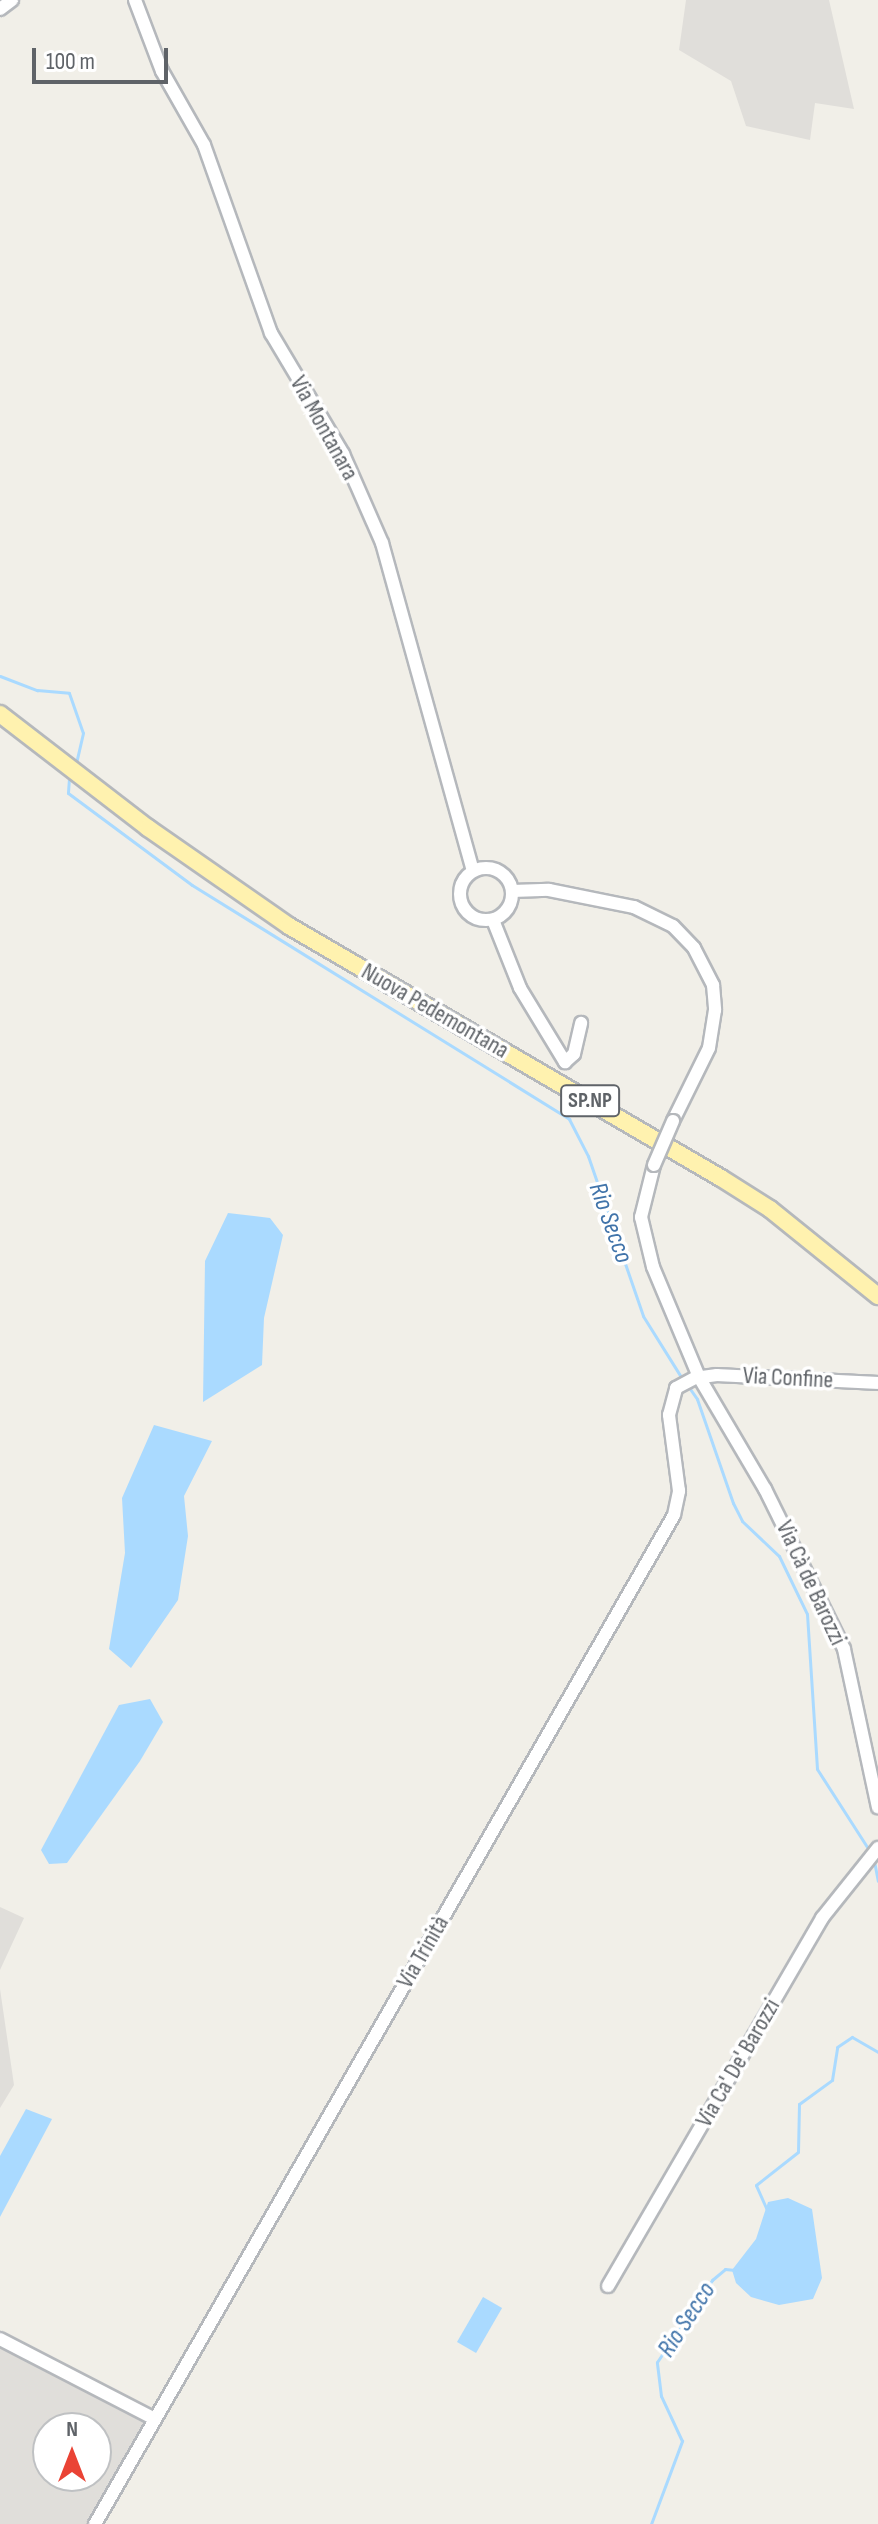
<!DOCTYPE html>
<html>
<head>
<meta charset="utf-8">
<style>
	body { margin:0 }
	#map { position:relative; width:878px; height:2524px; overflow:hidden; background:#f1efe8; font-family:"Sofia Sans Condensed",sans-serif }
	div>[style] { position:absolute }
	.industrial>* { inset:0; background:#e0deda }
	.water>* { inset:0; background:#aadaff; transform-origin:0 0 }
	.stream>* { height:3px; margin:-1.5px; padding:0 1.5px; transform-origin:1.5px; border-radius:1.5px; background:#aadaff }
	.roads { filter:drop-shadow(2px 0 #b5b8bc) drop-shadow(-2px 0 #b5b8bc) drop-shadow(0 2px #b5b8bc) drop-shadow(0 -2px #b5b8bc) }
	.minor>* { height:12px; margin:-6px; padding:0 6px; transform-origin:6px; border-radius:6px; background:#fff }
	.minor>.ring { margin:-6px; padding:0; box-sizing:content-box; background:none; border:12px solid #fff; border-radius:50% }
	.major>* { height:16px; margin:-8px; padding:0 8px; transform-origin:8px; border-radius:8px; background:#fff2af }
	.bridges { filter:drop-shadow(2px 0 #b5b8bc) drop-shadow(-2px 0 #b5b8bc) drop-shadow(0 2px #b5b8bc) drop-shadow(0 -2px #b5b8bc) }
	.minor-bridge>* { height:12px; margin:-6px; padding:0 6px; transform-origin:6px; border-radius:6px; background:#fff }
	span { translate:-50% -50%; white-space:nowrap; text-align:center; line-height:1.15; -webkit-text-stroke:7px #fff; paint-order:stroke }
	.shield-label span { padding:2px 6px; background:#fff; border:2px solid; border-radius:6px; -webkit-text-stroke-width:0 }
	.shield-label { font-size:22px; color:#5f6368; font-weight:700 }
	.street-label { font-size:24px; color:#5f6368 }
	.water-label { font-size:26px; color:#4174aa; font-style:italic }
	.north { position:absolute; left:32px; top:2412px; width:80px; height:80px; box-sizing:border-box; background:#fff; border:2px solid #bfc1c3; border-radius:50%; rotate:0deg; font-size:22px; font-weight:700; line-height:32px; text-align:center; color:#5f6368 }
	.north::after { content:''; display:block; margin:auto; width:28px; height:36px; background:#ea4335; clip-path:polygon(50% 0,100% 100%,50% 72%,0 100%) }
	.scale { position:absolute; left:32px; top:48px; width:136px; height:36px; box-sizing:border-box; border:4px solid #5f6368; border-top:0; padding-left:10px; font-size:24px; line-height:28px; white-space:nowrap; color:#5f6368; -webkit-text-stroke:6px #fff; paint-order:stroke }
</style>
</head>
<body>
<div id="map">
	<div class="industrial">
		<div style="clip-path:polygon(686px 0,829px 0,854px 109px,815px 103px,810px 140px,746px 126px,731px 81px,679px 50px)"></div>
		<div style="clip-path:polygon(0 1907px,24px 1918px,0 1970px)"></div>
		<div style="clip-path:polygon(0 1989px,14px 2085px,0 2108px)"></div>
		<div style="clip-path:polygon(evenodd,0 2347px,158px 2426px,102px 2524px,0 2524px,0 2347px,48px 2428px,96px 2428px,96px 2476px,48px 2476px,48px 2428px)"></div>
	</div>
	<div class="water">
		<div style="clip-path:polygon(228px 1213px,270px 1218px,283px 1235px,264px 1318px,262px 1365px,203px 1402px,205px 1261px)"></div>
		<div style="clip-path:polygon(154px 1425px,212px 1441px,184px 1496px,188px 1536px,178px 1600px,131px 1668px,109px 1649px,125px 1553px,122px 1498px)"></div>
		<div style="clip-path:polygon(150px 1699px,163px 1722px,140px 1761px,67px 1863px,49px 1864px,41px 1850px,119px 1705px)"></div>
		<div style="clip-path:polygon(26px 2109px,52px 2119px,0 2217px,0 2156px)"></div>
		<div style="clip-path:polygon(788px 2198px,812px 2209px,822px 2278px,813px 2299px,779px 2305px,751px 2297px,736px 2283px,732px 2270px,756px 2239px,768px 2202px)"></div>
		<div style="left:483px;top:2297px;width:22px;height:52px;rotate:30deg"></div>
	</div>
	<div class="stream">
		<div style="left:0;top:676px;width:40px;rotate:21deg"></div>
		<div style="left:37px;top:690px;width:32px;rotate:5deg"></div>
		<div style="left:69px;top:693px;width:42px;rotate:70.7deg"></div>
		<div style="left:83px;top:733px;width:31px;rotate:103deg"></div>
		<div style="left:69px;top:778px;width:15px;rotate:94deg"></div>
		<div style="left:68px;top:793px;width:154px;rotate:36.6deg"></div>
		<div style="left:192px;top:885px;width:444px;rotate:31.8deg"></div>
		<div style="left:569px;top:1119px;width:42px;rotate:62.8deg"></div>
		<div style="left:588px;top:1156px;width:169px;rotate:71deg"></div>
		<div style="left:643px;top:1316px;width:75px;rotate:58deg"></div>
		<div style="left:688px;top:1386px;width:16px;rotate:55deg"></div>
		<div style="left:697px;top:1399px;width:110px;rotate:70.9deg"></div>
		<div style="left:733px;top:1503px;width:20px;rotate:63deg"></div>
		<div style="left:742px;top:1521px;width:51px;rotate:43.4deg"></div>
		<div style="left:779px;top:1556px;width:64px;rotate:64.2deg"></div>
		<div style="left:807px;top:1614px;width:155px;rotate:86.3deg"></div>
		<div style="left:817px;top:1769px;width:96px;rotate:57.3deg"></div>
		<div style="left:874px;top:1861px;width:20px;rotate:79deg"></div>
		<div style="left:767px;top:2210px;width:27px;rotate:-114deg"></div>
		<div style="left:756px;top:2185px;width:53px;rotate:-38.2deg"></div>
		<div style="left:798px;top:2152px;width:48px;rotate:-88.8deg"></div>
		<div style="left:799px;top:2104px;width:41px;rotate:-36deg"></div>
		<div style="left:832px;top:2080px;width:33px;rotate:-81deg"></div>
		<div style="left:837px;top:2047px;width:18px;rotate:-34deg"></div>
		<div style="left:852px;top:2037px;width:30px;rotate:30deg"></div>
		<div style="left:651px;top:2524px;width:89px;rotate:-69.5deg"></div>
		<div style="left:682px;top:2441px;width:50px;rotate:-115deg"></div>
		<div style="left:661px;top:2396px;width:34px;rotate:-97deg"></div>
		<div style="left:657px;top:2362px;width:99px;rotate:-56.1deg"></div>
		<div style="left:712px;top:2280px;width:17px;rotate:-40deg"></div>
		<div style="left:725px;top:2269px;width:10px;rotate:6deg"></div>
	</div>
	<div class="roads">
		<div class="minor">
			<div style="left:135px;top:0;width:76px;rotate:69.2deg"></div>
			<div style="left:162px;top:71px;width:85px;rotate:60.4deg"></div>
			<div style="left:204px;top:145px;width:200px;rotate:70.4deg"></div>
			<div style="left:271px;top:333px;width:141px;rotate:59.2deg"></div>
			<div style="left:343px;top:454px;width:97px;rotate:66.3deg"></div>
			<div style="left:382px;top:543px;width:340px;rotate:74.5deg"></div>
			<div style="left:0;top:9px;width:15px;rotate:-37deg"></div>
			<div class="ring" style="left:460px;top:868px;width:40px;height:40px"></div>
			<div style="left:512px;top:891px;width:37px;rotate:-2deg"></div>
			<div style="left:549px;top:890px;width:87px;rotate:11.3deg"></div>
			<div style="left:634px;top:907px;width:43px;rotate:26deg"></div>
			<div style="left:673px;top:926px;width:30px;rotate:46deg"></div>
			<div style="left:694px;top:948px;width:42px;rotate:62.8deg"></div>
			<div style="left:713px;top:985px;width:25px;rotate:85deg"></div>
			<div style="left:715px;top:1010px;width:38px;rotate:99deg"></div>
			<div style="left:709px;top:1048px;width:81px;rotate:116.3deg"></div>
			<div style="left:493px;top:920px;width:73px;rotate:68.3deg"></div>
			<div style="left:520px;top:988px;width:87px;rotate:58.7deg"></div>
			<div style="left:565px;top:1062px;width:12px;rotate:-42deg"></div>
			<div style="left:574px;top:1054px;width:32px;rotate:-77deg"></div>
			<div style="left:654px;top:1165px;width:54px;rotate:104deg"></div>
			<div style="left:641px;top:1217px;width:51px;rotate:76.5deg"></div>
			<div style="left:653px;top:1267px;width:119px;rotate:67.3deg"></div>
			<div style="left:699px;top:1377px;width:130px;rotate:59.5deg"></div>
			<div style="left:765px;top:1489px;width:178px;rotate:63.7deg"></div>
			<div style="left:844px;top:1649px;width:162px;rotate:77.9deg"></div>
			<div style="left:608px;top:2286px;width:426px;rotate:-59.8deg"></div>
			<div style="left:822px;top:1918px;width:90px;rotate:-51.3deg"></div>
			<div style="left:0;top:2339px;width:174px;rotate:27.3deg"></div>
			<div style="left:95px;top:2524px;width:1163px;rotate:-60.15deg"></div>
			<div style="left:674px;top:1515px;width:25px;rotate:-78deg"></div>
			<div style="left:679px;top:1491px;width:77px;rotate:-97.5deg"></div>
			<div style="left:669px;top:1415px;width:28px;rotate:-75deg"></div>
			<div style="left:676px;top:1388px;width:21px;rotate:-28deg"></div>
			<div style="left:695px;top:1378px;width:22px;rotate:-8deg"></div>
			<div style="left:717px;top:1375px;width:161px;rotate:2.8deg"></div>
		</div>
		<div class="major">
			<div style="left:0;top:714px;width:187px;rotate:37.6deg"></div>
			<div style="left:148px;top:828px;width:172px;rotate:34.8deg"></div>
			<div style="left:289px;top:926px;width:500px;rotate:30.26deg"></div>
			<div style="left:721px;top:1178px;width:58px;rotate:32.3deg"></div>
			<div style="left:770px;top:1209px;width:139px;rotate:38.9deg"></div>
		</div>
	</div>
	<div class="bridges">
		<div class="minor-bridge">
			<div style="left:654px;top:1165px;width:48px;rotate:-66.6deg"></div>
		</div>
	</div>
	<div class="shield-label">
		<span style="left:590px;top:1101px">SP.NP</span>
	</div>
	<div class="street-label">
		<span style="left:324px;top:428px;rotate:61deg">Via Montanara</span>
		<span style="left:435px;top:1011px;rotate:30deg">Nuova Pedemontana</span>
		<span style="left:788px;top:1378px;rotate:3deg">Via Confine</span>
		<span style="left:811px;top:1583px;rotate:65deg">Via Cà de Barozzi</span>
		<span style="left:423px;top:1952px;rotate:-60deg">Via Trinità</span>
		<span style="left:738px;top:2063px;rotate:-60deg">Via Ca' De' Barozzi</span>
	</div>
	<div class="water-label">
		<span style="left:610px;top:1223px;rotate:70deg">Rio Secco</span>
		<span style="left:687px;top:2320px;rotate:-57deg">Rio Secco</span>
	</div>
	<div class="north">N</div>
	<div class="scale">100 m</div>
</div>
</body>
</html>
